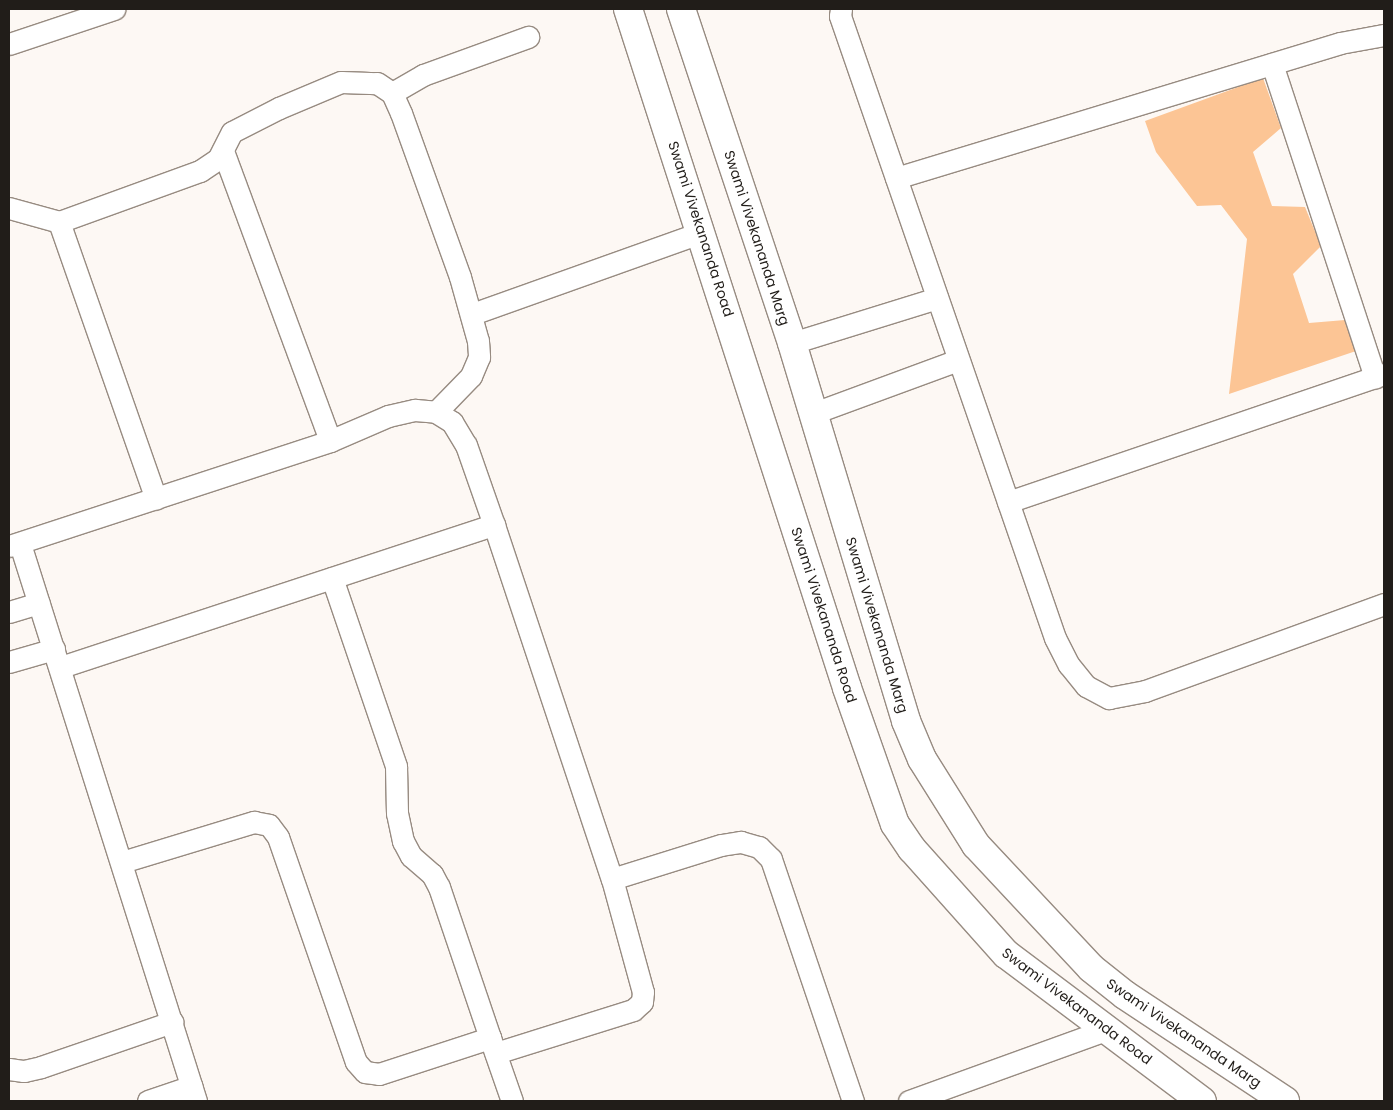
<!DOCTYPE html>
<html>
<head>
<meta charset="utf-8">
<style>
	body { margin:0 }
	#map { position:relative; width:1393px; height:1110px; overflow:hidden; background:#fdf8f4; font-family:Poppins,sans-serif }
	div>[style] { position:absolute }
	.green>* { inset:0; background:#fcc595 }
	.roads { filter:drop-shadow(1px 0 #978b81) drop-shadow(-1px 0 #978b81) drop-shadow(0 1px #978b81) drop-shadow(0 -1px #978b81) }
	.street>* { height:21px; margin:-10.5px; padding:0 10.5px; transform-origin:10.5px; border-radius:10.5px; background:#fff }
	.secondary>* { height:28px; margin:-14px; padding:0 14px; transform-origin:14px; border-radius:14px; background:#fff }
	span { translate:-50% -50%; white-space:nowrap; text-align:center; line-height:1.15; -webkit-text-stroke:5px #fff; paint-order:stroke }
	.street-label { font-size:14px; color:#211d19 }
	.frame { position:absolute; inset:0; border:10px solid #211d19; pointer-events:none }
</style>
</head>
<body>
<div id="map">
	<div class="green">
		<div style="clip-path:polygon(1263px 78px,1281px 128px,1253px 152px,1272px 206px,1305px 207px,1321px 246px,1293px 274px,1309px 323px,1345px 320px,1356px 351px,1229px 394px,1247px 239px,1221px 205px,1197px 206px,1156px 152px,1145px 121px)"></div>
	</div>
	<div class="roads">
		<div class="street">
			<div style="left:841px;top:9px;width:7px;rotate:98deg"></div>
			<div style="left:840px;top:16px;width:658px;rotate:70.93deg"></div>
			<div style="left:1055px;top:638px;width:30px;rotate:63deg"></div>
			<div style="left:1069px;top:665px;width:27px;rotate:51deg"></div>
			<div style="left:1086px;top:686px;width:26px;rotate:28deg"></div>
			<div style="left:1109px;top:698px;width:37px;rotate:-11deg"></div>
			<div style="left:1145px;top:691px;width:254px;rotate:-20deg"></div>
			<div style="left:9px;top:44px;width:111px;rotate:-18.4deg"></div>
			<div style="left:1272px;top:64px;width:330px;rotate:71.8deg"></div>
			<div style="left:392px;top:93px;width:36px;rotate:-30deg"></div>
			<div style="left:423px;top:75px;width:112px;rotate:-19.9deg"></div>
			<div style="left:223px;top:151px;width:309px;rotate:69.7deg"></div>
			<div style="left:896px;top:178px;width:464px;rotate:-16.9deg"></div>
			<div style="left:1340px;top:43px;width:45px;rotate:-10.3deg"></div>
			<div style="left:9px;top:208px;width:52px;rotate:15.6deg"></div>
			<div style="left:59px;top:222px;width:150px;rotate:-19.9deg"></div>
			<div style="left:200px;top:171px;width:22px;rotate:-34deg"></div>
			<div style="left:218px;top:159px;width:30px;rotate:-63deg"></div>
			<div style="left:232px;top:132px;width:53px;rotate:-27.1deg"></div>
			<div style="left:279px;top:108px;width:67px;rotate:-22.8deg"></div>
			<div style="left:341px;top:82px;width:36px;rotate:2deg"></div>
			<div style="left:377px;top:83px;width:18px;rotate:34deg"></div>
			<div style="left:392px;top:93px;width:22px;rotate:66deg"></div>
			<div style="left:401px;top:113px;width:174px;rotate:70.2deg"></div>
			<div style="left:460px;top:277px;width:66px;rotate:74.3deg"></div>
			<div style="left:478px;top:341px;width:16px;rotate:86deg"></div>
			<div style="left:479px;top:357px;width:21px;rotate:113deg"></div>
			<div style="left:471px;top:376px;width:50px;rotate:134.2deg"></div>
			<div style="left:59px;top:222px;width:293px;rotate:70.7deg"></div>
			<div style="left:472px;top:314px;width:244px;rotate:-19.6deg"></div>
			<div style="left:792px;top:343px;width:152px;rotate:-17.2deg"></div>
			<div style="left:814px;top:413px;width:153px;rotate:-20.2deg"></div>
			<div style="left:1008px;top:502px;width:397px;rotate:-18.8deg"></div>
			<div style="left:20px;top:544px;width:584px;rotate:72.46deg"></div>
			<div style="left:9px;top:546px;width:338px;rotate:-18.1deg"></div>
			<div style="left:330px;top:441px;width:63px;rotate:-23.3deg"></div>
			<div style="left:388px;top:416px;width:28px;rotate:-13deg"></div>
			<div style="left:415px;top:410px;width:21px;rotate:5deg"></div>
			<div style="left:436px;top:412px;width:19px;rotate:32deg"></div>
			<div style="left:452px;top:422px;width:27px;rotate:59deg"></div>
			<div style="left:466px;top:445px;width:85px;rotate:70.7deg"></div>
			<div style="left:494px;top:525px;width:373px;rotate:71.6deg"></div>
			<div style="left:612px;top:879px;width:117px;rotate:74.7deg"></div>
			<div style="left:643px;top:992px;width:10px;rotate:96deg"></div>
			<div style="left:642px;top:1002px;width:12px;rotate:138deg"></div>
			<div style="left:633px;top:1010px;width:144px;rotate:162.6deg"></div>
			<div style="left:332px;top:578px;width:199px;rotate:71.2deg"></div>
			<div style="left:396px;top:766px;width:47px;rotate:88.8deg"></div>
			<div style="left:397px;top:813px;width:29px;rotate:78deg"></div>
			<div style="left:403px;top:841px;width:17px;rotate:62deg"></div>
			<div style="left:411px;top:856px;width:28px;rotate:41deg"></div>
			<div style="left:432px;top:874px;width:15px;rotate:62deg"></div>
			<div style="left:439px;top:887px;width:159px;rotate:71.3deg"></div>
			<div style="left:9px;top:612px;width:31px;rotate:-17deg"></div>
			<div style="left:9px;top:662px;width:47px;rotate:-16.1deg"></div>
			<div style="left:61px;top:667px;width:456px;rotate:-18.2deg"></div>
			<div style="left:122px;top:862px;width:138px;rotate:-16.9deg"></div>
			<div style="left:254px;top:822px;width:15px;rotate:11deg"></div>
			<div style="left:269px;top:825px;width:15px;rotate:53deg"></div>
			<div style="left:278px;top:837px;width:238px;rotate:70.9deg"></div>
			<div style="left:356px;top:1062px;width:13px;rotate:48deg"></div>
			<div style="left:365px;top:1072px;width:14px;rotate:8deg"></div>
			<div style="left:379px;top:1074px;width:117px;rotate:-18deg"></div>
			<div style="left:490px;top:1038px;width:67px;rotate:70.8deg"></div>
			<div style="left:612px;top:879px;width:114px;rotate:-17.3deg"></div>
			<div style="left:721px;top:845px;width:20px;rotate:-9deg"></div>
			<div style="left:741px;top:842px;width:19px;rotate:16deg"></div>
			<div style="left:759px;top:847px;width:17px;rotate:45deg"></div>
			<div style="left:771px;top:859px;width:256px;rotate:71.3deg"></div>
			<div style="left:9px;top:1069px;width:15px;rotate:8deg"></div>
			<div style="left:24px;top:1071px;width:17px;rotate:-13deg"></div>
			<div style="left:41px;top:1067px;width:139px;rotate:-19deg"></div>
			<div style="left:148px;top:1101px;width:46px;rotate:-18.8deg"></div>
			<div style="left:909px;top:1101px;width:212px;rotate:-19.9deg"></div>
		</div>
		<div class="secondary">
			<div style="left:628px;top:9px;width:713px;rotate:72.12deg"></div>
			<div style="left:847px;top:688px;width:144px;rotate:70.6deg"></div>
			<div style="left:895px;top:824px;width:30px;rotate:56deg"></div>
			<div style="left:912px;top:849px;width:141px;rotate:48.2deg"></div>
			<div style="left:1006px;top:954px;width:245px;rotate:36.9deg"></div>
			<div style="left:681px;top:9px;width:352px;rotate:71.6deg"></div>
			<div style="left:792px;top:343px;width:395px;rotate:73.2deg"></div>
			<div style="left:906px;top:721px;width:41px;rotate:67.2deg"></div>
			<div style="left:922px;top:759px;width:102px;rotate:57.9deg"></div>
			<div style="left:976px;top:845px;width:168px;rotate:46.9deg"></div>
			<div style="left:1091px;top:968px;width:43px;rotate:38.5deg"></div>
			<div style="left:1125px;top:995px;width:192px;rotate:33.5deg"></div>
		</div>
	</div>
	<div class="street-label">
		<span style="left:701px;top:229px;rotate:72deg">Swami Vivekananda Road</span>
		<span style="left:757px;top:238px;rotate:72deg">Swami Vivekananda Marg</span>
		<span style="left:824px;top:615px;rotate:72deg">Swami Vivekananda Road</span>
		<span style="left:877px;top:625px;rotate:73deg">Swami Vivekananda Marg</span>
		<span style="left:1077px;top:1006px;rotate:37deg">Swami Vivekananda Road</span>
		<span style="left:1184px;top:1033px;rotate:34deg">Swami Vivekananda Marg</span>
	</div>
	<div class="frame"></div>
</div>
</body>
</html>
